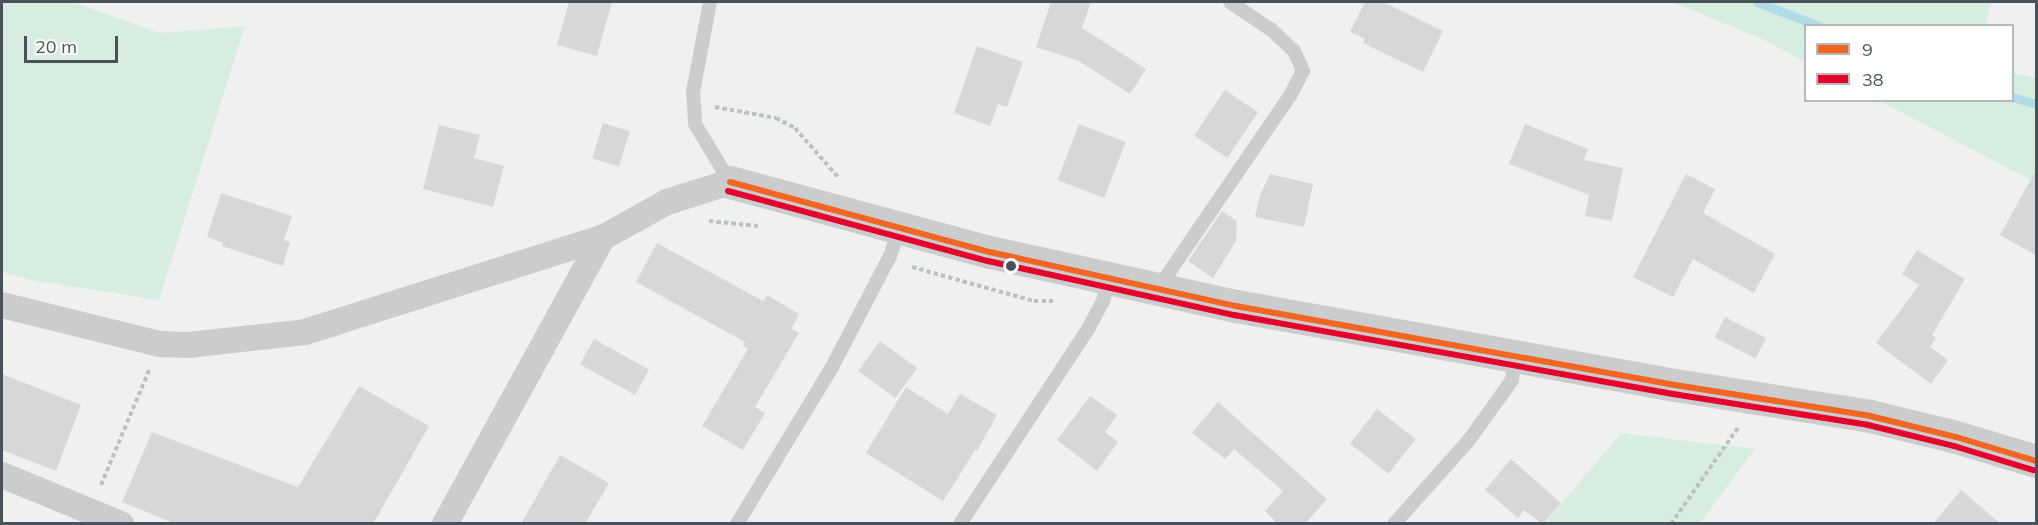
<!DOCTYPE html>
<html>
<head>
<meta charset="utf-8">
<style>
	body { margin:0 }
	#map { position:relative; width:2038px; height:525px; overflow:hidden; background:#f1f0f0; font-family:Mulish,sans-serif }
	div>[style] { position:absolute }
	.green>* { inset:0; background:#d7ede0 }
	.stream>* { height:9px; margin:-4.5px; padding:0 4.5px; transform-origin:4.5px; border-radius:4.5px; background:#b0dbe7 }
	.building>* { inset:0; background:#d7d7d9; transform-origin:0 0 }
	.path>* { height:4px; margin-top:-2px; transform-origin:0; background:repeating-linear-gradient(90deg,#bac3c0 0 4.5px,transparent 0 7.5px) }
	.service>* { height:14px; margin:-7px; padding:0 7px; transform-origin:7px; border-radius:7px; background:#cbccce }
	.minor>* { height:26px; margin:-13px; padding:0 13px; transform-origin:13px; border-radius:13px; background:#cbccce }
	.tertiary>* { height:33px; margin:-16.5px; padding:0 16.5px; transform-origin:16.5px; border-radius:16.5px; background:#cbccce }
	.bus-1>* { height:6px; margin:-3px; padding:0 3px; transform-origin:3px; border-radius:3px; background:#f26522 }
	.bus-2>* { height:6px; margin:-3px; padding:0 3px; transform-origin:3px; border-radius:3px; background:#e4002b }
	.dots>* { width:16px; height:16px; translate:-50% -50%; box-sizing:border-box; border:3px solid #fff; border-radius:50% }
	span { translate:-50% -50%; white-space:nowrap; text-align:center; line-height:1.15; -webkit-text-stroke:4.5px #fff; paint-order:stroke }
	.frame { position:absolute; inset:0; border:3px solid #49525b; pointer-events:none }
	.legend { position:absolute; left:1804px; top:24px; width:210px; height:78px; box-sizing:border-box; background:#fff; border:2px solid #b6babd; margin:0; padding:8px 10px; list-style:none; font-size:18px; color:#49525b }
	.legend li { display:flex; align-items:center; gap:12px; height:30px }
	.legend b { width:30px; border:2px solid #b6babd }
	.scale { position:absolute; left:24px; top:36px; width:94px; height:27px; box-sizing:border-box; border:3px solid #49525b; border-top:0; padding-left:8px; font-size:18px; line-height:21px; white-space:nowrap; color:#49525b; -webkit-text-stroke:4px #fff; paint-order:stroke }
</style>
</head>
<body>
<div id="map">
	<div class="green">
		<div style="clip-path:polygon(2px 2px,72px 2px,160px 33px,245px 26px,159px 300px,31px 280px,2px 272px)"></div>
		<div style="clip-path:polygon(1671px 2px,1991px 2px,1986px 25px,1806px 26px,1805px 62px,1762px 39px)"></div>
		<div style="clip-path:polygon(2013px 73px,2036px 78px,2036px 174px,2032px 181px,1880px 101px,2012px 100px)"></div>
		<div style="clip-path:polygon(1621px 433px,1755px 449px,1700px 523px,1545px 523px)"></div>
	</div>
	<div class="stream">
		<div style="left:1757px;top:2px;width:66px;rotate:21.2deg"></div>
		<div style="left:2012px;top:97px;width:25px;rotate:16deg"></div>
	</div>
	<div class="building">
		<div style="clip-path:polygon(569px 2px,612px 2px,597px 56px,557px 45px)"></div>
		<div style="clip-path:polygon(1051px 2px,1091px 2px,1082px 28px,1146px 69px,1130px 94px,1079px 61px,1036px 47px)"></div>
		<div style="clip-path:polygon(1365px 2px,1383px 2px,1443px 31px,1423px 72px,1363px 43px,1365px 39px,1350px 32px)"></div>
		<div style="clip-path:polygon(977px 46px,1023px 62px,1007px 107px,998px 104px,990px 126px,954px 113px)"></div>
		<div style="left:1225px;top:90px;width:40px;height:55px;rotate:34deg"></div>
		<div style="left:603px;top:123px;width:28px;height:37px;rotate:17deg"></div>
		<div style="left:1079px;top:124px;width:50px;height:60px;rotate:21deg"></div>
		<div style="clip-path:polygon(1525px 124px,1588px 149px,1584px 160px,1623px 168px,1612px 221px,1585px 216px,1589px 195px,1509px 164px)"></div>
		<div style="clip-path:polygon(439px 125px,480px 135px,474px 158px,504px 166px,493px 207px,423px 189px)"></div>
		<div style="clip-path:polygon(2037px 168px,2037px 256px,2000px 235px)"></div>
		<div style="clip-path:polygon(1270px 174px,1313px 184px,1304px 227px,1255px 217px,1260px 195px)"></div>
		<div style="clip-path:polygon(1686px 174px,1715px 189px,1703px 213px,1775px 254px,1754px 293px,1693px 259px,1673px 297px,1633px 277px)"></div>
		<div style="clip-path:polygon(221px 193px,292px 216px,284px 240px,290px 242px,283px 266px,222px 246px,223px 243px,207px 237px)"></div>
		<div style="clip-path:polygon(1222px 211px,1237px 221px,1236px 241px,1213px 278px,1188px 261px)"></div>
		<div style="clip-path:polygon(657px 243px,763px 301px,767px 295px,799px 314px,791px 329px,799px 333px,755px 407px,765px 413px,743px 450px,702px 426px,748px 349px,743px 346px,745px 342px,636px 282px)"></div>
		<div style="clip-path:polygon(1917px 250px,1965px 279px,1932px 335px,1936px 338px,1930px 347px,1948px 360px,1931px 384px,1876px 343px,1919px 285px,1902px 274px)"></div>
		<div style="left:1725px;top:317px;width:46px;height:23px;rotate:27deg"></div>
		<div style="left:594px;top:339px;width:63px;height:29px;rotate:29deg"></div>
		<div style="left:880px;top:341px;width:46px;height:37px;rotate:36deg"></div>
		<div style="clip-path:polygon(2px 374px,81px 405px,56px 471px,2px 450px)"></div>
		<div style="clip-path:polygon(359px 386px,429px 426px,373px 524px,176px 524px,122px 502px,152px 432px,298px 487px)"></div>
		<div style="clip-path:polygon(906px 387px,948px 414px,960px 394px,997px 415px,977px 451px,975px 450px,943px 501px,866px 453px)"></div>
		<div style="clip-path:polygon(1090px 396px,1117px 415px,1105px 432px,1118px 442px,1097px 471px,1057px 440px)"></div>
		<div style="clip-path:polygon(1218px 402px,1327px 499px,1305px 524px,1278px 524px,1265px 511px,1283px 491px,1234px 449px,1225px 459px,1192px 433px)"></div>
		<div style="left:1377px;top:409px;width:49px;height:44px;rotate:38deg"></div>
		<div style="clip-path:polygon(560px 455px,609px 483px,585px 524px,521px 524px)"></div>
		<div style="clip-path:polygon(1511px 459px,1561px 503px,1543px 524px,1524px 510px,1518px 518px,1485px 490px)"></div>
		<div style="clip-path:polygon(1961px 490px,2001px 524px,1933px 524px)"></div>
	</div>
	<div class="path">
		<div style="left:715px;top:107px;width:62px;rotate:10.2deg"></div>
		<div style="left:776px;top:118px;width:21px;rotate:28deg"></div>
		<div style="left:795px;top:128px;width:65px;rotate:48.7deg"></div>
		<div style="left:709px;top:221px;width:49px;rotate:5.8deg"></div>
		<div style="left:912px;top:267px;width:127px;rotate:15.6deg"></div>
		<div style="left:1034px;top:301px;width:19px"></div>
		<div style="left:101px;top:485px;width:125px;rotate:-67.3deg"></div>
		<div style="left:1671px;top:524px;width:119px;rotate:-55.2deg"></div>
	</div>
	<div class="service">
		<div style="left:710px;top:2px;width:92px;rotate:100.7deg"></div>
		<div style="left:693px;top:92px;width:32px;rotate:86deg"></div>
		<div style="left:695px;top:124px;width:68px;rotate:58.9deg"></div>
		<div style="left:1159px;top:287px;width:232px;rotate:-55.6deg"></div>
		<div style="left:1290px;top:96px;width:28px;rotate:-63deg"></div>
		<div style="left:1303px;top:71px;width:22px;rotate:-114deg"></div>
		<div style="left:1294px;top:51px;width:33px;rotate:-137deg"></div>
		<div style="left:1270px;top:29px;width:48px;rotate:-146deg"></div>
		<div style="left:737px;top:524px;width:184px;rotate:-58.8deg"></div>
		<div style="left:832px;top:367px;width:125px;rotate:-62.4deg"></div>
		<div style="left:890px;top:256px;width:28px;rotate:-71deg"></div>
		<div style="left:960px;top:524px;width:231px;rotate:-56.7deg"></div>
		<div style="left:1087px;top:331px;width:34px;rotate:-62deg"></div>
		<div style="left:1103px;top:301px;width:23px;rotate:-75deg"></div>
		<div style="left:1394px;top:524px;width:113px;rotate:-48.2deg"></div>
		<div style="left:1469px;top:440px;width:74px;rotate:-54.4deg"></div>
		<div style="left:1512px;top:380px;width:25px;rotate:-83deg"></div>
	</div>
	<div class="minor">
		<div style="left:2px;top:305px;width:163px;rotate:13.9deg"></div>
		<div style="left:160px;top:344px;width:28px;rotate:2deg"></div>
		<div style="left:188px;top:345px;width:118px;rotate:-6.3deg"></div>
		<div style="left:305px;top:332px;width:312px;rotate:-17.6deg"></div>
		<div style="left:602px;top:238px;width:74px;rotate:-29deg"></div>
		<div style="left:667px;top:202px;width:66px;rotate:-17.6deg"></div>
		<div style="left:2px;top:475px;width:129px;rotate:22.4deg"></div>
		<div style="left:445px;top:524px;width:326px;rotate:-61.2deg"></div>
	</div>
	<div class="tertiary">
		<div style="left:730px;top:182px;width:269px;rotate:15.1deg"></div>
		<div style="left:990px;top:252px;width:252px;rotate:12.4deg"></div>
		<div style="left:1236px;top:306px;width:446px;rotate:10.2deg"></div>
		<div style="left:1675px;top:385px;width:197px;rotate:9deg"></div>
		<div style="left:1870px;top:416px;width:89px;rotate:13.7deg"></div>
		<div style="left:1956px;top:437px;width:84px;rotate:16.7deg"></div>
	</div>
	<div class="bus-1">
		<div style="left:730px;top:182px;width:269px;rotate:15.1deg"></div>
		<div style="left:990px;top:252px;width:252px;rotate:12.4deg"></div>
		<div style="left:1236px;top:306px;width:446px;rotate:10.2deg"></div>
		<div style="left:1675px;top:385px;width:197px;rotate:9deg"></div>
		<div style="left:1870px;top:416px;width:89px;rotate:13.7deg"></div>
		<div style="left:1956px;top:437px;width:84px;rotate:16.7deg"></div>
	</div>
	<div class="bus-2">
		<div style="left:728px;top:191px;width:269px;rotate:15.1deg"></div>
		<div style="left:988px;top:261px;width:252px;rotate:12.4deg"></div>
		<div style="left:1234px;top:315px;width:446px;rotate:10.2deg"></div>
		<div style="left:1673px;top:394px;width:197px;rotate:9deg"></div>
		<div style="left:1868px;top:425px;width:89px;rotate:13.7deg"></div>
		<div style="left:1954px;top:446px;width:83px;rotate:16.9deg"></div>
	</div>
	<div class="dots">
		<div style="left:1011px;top:266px;background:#49525b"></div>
	</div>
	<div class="frame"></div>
	<ul class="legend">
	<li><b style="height:8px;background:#f26522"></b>9</li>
	<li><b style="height:8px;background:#e4002b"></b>38</li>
	</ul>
	<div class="scale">20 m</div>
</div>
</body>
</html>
